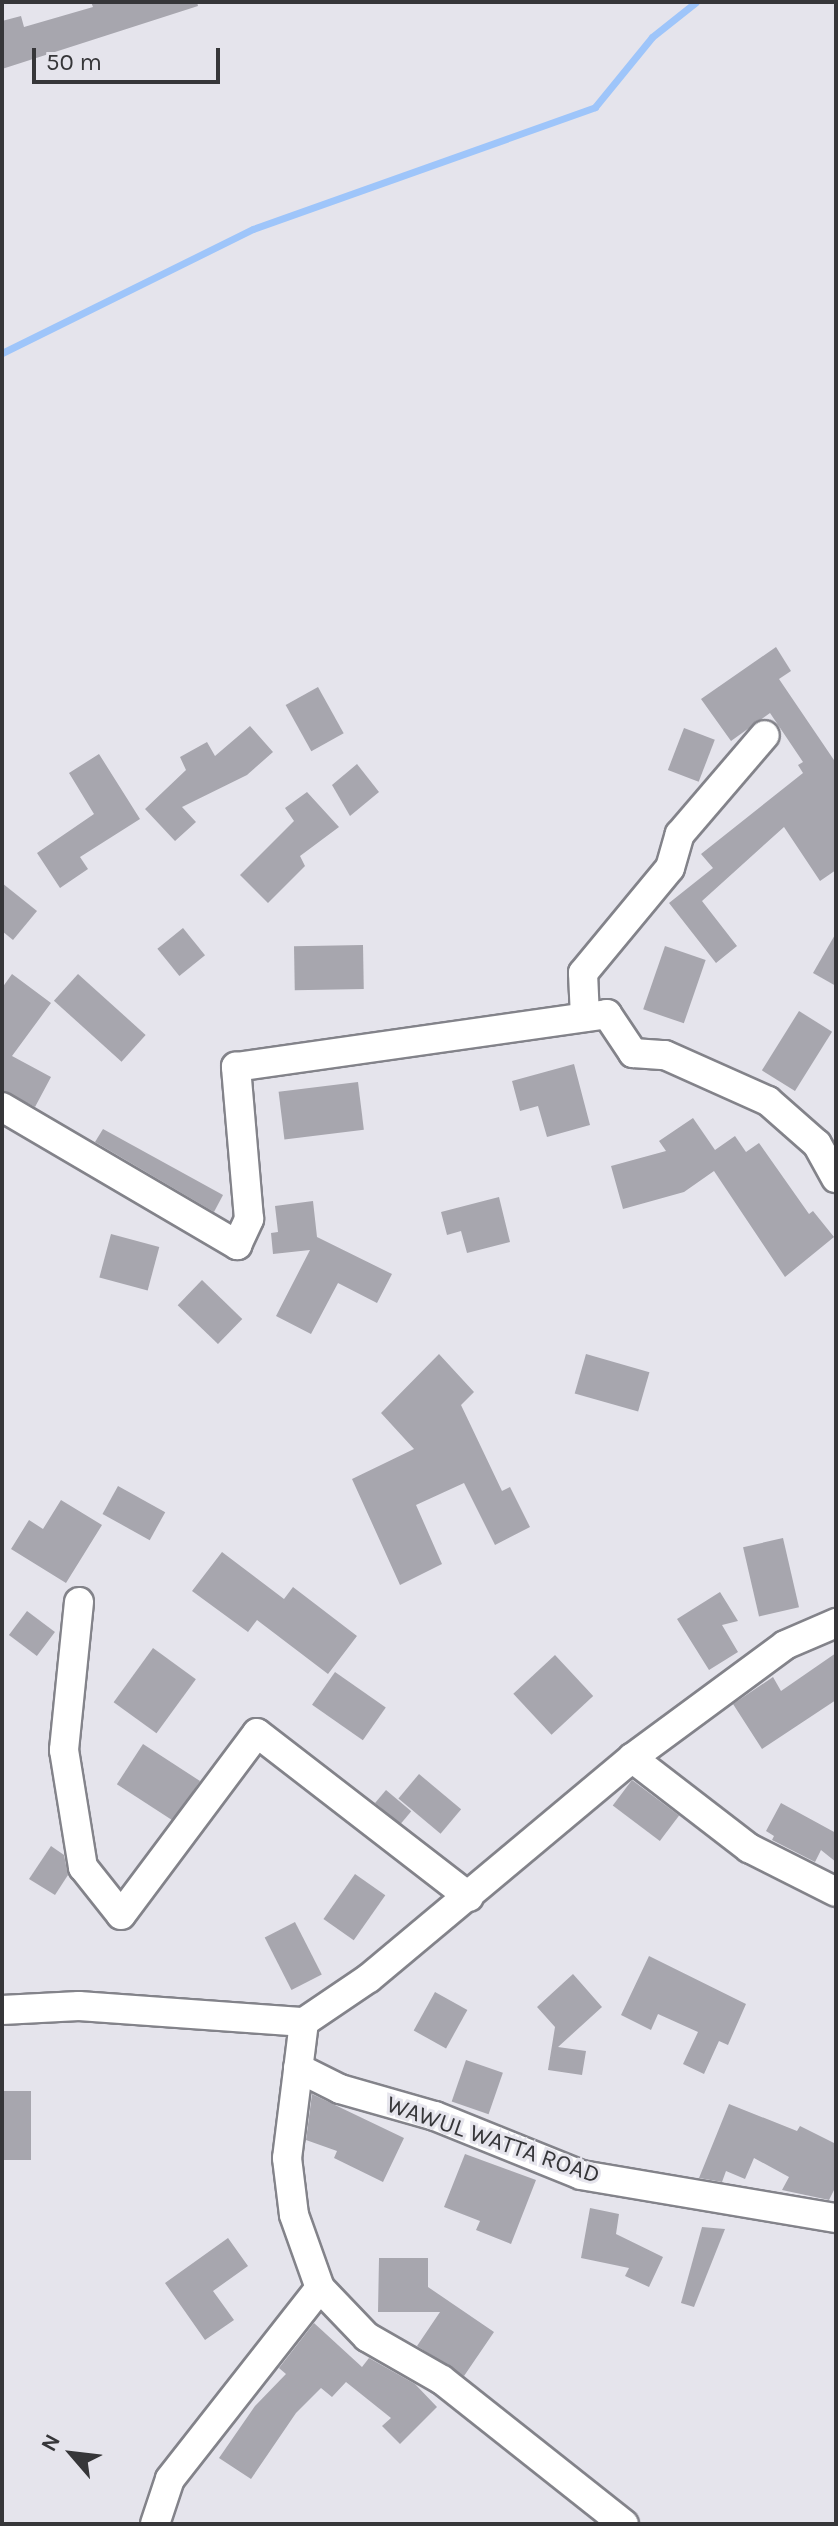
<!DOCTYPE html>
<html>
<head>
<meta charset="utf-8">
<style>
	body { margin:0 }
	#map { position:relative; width:838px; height:2526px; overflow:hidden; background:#e5e4ec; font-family:Karla,sans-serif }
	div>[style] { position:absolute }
	.stream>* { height:7px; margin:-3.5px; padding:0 3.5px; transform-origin:3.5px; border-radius:3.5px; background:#9ec5fa }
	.building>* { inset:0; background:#a7a6ae; transform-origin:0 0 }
	.roads { filter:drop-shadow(2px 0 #83838a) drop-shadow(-2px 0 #83838a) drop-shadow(0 2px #83838a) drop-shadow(0 -2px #83838a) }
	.street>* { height:28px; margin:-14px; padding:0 14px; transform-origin:14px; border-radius:14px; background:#fff }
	span { translate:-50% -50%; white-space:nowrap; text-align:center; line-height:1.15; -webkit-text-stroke:6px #e5e4ec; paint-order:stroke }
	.street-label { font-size:24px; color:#363639 }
	.frame { position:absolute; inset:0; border:4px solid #363639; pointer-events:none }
	.north { position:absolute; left:32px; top:2414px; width:80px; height:80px; -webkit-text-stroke:6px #e5e4ec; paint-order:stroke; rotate:298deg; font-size:22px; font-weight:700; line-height:32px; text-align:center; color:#363639 }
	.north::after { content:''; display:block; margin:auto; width:28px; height:36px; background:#363639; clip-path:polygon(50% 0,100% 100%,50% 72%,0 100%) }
	.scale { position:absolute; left:32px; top:48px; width:188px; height:36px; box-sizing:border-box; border:4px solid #363639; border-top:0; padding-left:10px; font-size:24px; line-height:28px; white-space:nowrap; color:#363639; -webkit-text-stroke:6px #e5e4ec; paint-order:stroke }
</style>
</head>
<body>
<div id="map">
	<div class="stream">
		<div style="left:2px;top:353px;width:280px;rotate:-26.3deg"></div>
		<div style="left:253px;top:229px;width:363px;rotate:-19.6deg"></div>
		<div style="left:595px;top:107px;width:90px;rotate:-50.8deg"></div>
		<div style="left:652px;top:37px;width:56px;rotate:-38.5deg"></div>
	</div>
	<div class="building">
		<div style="clip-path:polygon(91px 2px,197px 2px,198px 6px,2px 69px,2px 21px,21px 16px,24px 27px,93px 7px)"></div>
		<div style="clip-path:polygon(776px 647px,791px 671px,779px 679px,836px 763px,836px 870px,820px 881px,784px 827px,702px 901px,737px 946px,716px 963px,669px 903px,713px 868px,701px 854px,803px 773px,798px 765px,803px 762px,770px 713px,731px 741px,701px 699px)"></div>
		<div style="left:318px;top:687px;width:53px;height:37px;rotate:61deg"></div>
		<div style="clip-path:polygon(250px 726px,273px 752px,247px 775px,182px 807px,196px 822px,175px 841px,145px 809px,186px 770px,180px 757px,207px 742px,215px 756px)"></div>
		<div style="left:684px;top:728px;width:33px;height:45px;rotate:21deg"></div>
		<div style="clip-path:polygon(99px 754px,140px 819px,80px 857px,88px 869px,60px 888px,37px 853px,94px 814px,69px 773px)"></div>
		<div style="clip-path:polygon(357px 764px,379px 792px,350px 816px,332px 785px)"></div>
		<div style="clip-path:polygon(307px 792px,339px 827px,300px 856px,305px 866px,268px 903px,240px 875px,294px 821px,285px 808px)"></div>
		<div style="clip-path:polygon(2px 883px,37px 911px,13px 940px,2px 931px)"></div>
		<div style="left:183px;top:928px;width:35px;height:33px;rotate:51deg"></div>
		<div style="clip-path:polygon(836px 933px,836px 986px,813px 973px)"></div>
		<div style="left:363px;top:945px;width:44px;height:69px;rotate:89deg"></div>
		<div style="left:665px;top:946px;width:43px;height:67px;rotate:19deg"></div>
		<div style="clip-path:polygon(12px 974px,51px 1003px,12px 1056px,51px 1077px,35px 1107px,2px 1090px,2px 988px)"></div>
		<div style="left:78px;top:974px;width:91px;height:36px;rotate:42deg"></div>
		<div style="left:799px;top:1011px;width:39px;height:70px;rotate:32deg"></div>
		<div style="clip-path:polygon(574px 1064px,590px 1125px,547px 1137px,538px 1106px,520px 1111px,512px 1081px)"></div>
		<div style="left:358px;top:1082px;width:48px;height:80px;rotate:83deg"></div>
		<div style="clip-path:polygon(693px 1118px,715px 1150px,735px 1136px,746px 1152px,759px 1143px,809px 1214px,813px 1211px,834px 1237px,785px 1277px,714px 1171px,684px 1192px,623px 1209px,611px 1166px,666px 1151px,659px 1141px)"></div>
		<div style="clip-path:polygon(103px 1129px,223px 1195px,214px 1212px,95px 1142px)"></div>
		<div style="clip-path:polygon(499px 1197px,510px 1242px,467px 1253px,461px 1231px,447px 1235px,441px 1212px)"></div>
		<div style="clip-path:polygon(313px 1201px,317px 1237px,392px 1274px,377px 1303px,338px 1283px,311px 1334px,276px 1316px,310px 1250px,273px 1254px,271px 1233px,278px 1232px,275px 1206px)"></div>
		<div style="left:111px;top:1234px;width:50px;height:45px;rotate:15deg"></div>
		<div style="left:202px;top:1280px;width:56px;height:35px;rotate:44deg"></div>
		<div style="clip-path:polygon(439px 1354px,474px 1392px,461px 1405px,502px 1491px,510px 1487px,530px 1527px,495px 1545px,464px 1483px,416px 1505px,442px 1564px,400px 1585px,352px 1479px,414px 1449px,381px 1413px)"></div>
		<div style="left:586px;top:1354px;width:66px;height:41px;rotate:16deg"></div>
		<div style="left:118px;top:1486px;width:54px;height:32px;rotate:29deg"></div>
		<div style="clip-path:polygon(61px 1500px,102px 1525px,66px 1583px,11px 1549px,29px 1520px,43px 1529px)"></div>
		<div style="left:783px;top:1538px;width:71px;height:41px;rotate:77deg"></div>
		<div style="clip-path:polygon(222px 1552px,284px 1599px,293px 1587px,357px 1636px,328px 1674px,257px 1620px,248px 1632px,192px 1591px)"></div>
		<div style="clip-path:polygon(720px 1592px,738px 1621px,722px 1625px,738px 1652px,709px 1670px,677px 1619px)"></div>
		<div style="left:27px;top:1611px;width:35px;height:30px;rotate:37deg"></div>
		<div style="left:153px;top:1648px;width:53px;height:67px;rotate:36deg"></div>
		<div style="clip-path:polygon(836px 1653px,836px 1700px,762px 1749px,733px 1704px,773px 1677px,781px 1691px)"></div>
		<div style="left:555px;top:1655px;width:56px;height:57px;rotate:47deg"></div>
		<div style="left:335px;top:1672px;width:62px;height:40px;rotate:35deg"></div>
		<div style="left:143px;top:1744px;width:68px;height:48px;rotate:33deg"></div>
		<div style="left:419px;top:1774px;width:55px;height:32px;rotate:40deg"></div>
		<div style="left:632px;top:1780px;width:59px;height:32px;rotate:37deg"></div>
		<div style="left:386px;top:1790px;width:33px;height:17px;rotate:40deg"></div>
		<div style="clip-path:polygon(781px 1803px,836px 1833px,836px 1862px,821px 1850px,815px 1862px,772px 1840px,774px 1836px,766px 1831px)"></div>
		<div style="clip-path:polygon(51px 1846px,64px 1855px,68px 1875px,55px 1895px,29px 1879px)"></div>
		<div style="left:355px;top:1874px;width:37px;height:55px;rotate:35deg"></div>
		<div style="left:295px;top:1922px;width:59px;height:34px;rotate:63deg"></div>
		<div style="clip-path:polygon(649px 1956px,746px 2004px,728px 2045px,719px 2041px,704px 2074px,683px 2064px,698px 2032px,658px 2014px,651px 2030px,621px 2015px)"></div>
		<div style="clip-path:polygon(573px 1974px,602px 2007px,558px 2047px,586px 2051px,582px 2075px,548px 2070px,555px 2027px,537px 2007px)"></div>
		<div style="left:435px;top:1992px;width:37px;height:44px;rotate:29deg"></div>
		<div style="left:466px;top:2060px;width:39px;height:44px;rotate:19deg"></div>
		<div style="left:2px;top:2091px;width:29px;height:69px"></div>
		<div style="clip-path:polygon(312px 2094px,404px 2138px,383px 2182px,334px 2158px,337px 2151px,306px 2140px)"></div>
		<div style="clip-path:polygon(729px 2104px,797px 2131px,800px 2126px,836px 2144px,836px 2186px,829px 2200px,782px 2190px,789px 2177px,754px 2158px,745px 2179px,726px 2171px,722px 2182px,699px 2178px)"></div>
		<div style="clip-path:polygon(465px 2154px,536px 2180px,511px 2244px,476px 2230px,480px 2221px,444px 2207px)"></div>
		<div style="clip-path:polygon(590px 2208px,619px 2214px,616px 2234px,663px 2257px,649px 2287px,625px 2276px,629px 2268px,581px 2258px)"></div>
		<div style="clip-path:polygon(702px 2227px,725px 2229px,694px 2307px,681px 2303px)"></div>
		<div style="clip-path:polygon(228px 2238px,248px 2266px,213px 2291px,234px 2320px,205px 2340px,165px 2283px)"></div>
		<div style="clip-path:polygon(379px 2258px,428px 2258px,428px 2287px,494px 2332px,464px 2376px,417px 2346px,440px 2312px,378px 2312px)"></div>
		<div style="clip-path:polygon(314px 2323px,362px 2367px,369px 2358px,415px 2384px,437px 2407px,400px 2444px,382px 2426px,391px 2418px,346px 2382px,332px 2397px,321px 2388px,296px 2413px,251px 2479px,219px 2458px,255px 2406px,286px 2374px,279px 2368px)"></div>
	</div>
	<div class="roads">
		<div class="street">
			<div style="left:585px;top:1017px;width:44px;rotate:-92.6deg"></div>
			<div style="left:583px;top:973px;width:136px;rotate:-50.4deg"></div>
			<div style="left:670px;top:868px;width:35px;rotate:-74deg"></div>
			<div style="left:680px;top:834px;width:130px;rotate:-49.4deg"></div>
			<div style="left:2px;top:1107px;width:273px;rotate:30.4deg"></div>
			<div style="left:237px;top:1245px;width:29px;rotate:-65deg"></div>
			<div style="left:249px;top:1219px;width:153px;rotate:-94.9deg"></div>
			<div style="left:236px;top:1067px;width:375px;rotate:-8.1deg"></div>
			<div style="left:607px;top:1014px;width:47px;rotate:56.3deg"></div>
			<div style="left:633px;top:1053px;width:32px;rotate:4deg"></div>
			<div style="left:665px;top:1055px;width:113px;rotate:24.1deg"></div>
			<div style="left:768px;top:1101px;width:65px;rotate:41.3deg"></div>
			<div style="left:817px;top:1144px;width:39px;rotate:61deg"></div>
			<div style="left:79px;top:1602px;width:149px;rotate:95.8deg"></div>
			<div style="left:64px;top:1750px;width:119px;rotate:80.8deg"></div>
			<div style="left:83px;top:1867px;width:61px;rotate:51.6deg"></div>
			<div style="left:121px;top:1915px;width:227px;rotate:-53.2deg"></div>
			<div style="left:257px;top:1733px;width:268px;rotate:37.7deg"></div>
			<div style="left:632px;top:1758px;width:148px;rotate:37.6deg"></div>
			<div style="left:749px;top:1848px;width:97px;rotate:26.8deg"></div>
			<div style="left:2px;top:2010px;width:77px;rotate:-3deg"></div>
			<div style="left:79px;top:2006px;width:226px;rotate:4.1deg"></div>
			<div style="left:304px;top:2022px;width:78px;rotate:-34.1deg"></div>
			<div style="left:369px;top:1978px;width:343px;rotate:-39.9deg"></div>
			<div style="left:632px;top:1758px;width:190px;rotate:-36.4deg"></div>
			<div style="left:785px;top:1645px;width:56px;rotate:-23.3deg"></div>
			<div style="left:304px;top:2022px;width:137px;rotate:97.1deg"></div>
			<div style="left:287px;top:2158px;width:57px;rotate:83deg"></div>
			<div style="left:294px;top:2215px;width:77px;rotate:70.4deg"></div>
			<div style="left:320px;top:2288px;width:68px;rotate:46.2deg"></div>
			<div style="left:367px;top:2337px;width:86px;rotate:29.8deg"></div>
			<div style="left:442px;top:2380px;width:232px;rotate:38.4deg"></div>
			<div style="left:298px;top:2068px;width:47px;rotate:26.6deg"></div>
			<div style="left:340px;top:2089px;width:99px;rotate:15.9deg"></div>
			<div style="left:435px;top:2116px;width:157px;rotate:22deg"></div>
			<div style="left:581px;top:2175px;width:259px;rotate:9.6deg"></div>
			<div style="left:155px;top:2524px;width:47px;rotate:-71.6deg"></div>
			<div style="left:170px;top:2479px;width:243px;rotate:-51.9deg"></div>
		</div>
	</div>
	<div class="street-label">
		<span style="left:493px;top:2140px;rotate:19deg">WAWUL WATTA ROAD</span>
	</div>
	<div class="frame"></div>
	<div class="north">N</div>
	<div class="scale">50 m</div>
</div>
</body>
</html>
